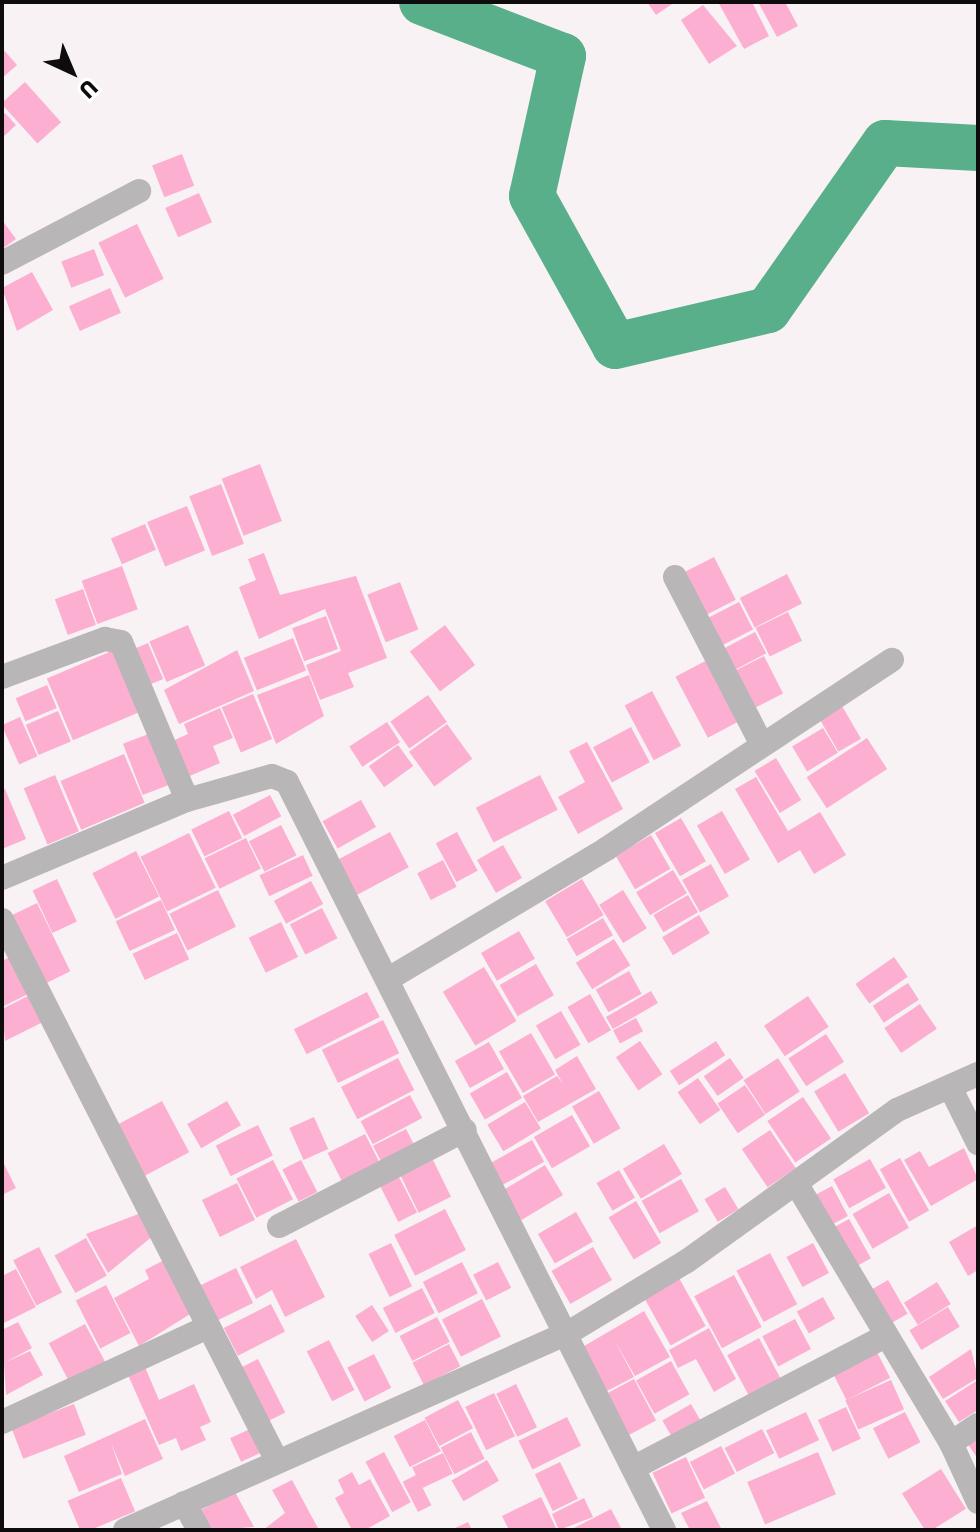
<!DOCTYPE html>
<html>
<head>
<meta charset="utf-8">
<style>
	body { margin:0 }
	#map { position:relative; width:980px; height:1532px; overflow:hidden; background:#f8f2f5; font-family:Jost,sans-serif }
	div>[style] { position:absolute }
	.river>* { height:46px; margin:-23px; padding:0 23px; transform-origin:23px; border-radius:23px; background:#5aaf8b }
	.building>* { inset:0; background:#fcafd1; transform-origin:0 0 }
	.minor>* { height:24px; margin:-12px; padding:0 12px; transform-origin:12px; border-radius:12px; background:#b8b6b7 }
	span { translate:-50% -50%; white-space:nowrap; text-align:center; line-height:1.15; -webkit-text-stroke:6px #fff; paint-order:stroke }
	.frame { position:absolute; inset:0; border:4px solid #0e0c0c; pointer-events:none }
	.north { position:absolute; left:32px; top:32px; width:80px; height:80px; -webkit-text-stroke:6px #fff; paint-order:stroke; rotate:136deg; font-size:22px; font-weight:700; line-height:32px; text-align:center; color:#0e0c0c }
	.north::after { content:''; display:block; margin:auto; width:28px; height:36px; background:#0e0c0c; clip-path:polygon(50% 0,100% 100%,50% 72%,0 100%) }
</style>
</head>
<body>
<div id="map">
	<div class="river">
		<div style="left:422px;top:2px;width:151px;rotate:21deg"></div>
		<div style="left:563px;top:56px;width:143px;rotate:102.5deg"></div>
		<div style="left:532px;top:196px;width:171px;rotate:61deg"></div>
		<div style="left:615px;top:346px;width:157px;rotate:-13.2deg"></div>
		<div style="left:768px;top:310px;width:204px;rotate:-55deg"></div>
		<div style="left:885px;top:143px;width:93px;rotate:3.1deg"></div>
	</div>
	<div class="building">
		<div style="clip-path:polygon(647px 2px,675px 2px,656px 15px)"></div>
		<div style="clip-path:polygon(718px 2px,752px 2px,769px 36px,744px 49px)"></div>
		<div style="clip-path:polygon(758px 2px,785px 2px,798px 26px,777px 37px)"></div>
		<div style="clip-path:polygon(703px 5px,737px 46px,709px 64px,681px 20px)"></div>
		<div style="clip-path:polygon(2px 48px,17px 65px,2px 78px)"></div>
		<div style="left:25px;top:82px;width:54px;height:32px;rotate:48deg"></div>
		<div style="clip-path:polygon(5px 113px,16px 125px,2px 138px,2px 116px)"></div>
		<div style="left:182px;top:154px;width:34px;height:32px;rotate:69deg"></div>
		<div style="left:199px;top:193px;width:32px;height:37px;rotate:66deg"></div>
		<div style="clip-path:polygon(2px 220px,16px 239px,2px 249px)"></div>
		<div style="left:137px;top:224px;width:61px;height:43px;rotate:64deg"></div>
		<div style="left:94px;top:249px;width:28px;height:35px;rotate:69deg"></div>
		<div style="clip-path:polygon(32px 272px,53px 310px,17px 331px,2px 288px)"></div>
		<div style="left:110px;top:288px;width:27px;height:45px;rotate:66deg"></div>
		<div style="left:260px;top:464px;width:61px;height:41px;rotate:69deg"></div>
		<div style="left:221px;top:484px;width:64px;height:34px;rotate:69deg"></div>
		<div style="left:187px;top:506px;width:48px;height:43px;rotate:68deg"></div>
		<div style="left:145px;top:524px;width:28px;height:37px;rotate:67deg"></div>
		<div style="clip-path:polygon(264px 553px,280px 595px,356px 576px,387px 658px,348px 673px,354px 687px,320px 700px,306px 665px,341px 651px,339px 645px,325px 609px,259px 639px,239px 587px,256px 580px,248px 559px)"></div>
		<div style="left:714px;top:557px;width:48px;height:34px;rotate:63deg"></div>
		<div style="left:122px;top:566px;width:46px;height:43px;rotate:70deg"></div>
		<div style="left:787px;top:574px;width:33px;height:53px;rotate:63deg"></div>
		<div style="left:400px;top:582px;width:51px;height:35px;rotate:69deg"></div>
		<div style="left:83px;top:589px;width:38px;height:30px;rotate:70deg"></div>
		<div style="left:739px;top:602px;width:31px;height:39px;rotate:63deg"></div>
		<div style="left:788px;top:612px;width:32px;height:36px;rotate:64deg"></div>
		<div style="left:326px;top:616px;width:35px;height:36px;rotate:70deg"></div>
		<div style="left:188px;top:625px;width:44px;height:42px;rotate:67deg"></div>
		<div style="left:445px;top:625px;width:50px;height:44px;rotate:53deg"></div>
		<div style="left:755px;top:632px;width:24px;height:38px;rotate:62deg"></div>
		<div style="left:293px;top:638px;width:35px;height:53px;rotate:68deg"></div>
		<div style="left:148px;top:643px;width:39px;height:21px;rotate:67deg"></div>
		<div style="left:114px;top:650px;width:67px;height:73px;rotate:67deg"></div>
		<div style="clip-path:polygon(237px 650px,254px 691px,179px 724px,164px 690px)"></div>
		<div style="left:764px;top:656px;width:42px;height:33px;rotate:63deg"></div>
		<div style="left:709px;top:659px;width:69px;height:38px;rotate:62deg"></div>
		<div style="clip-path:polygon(309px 675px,324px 716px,276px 744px,257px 695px)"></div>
		<div style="left:47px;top:685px;width:25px;height:34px;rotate:67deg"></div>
		<div style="left:652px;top:691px;width:62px;height:31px;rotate:62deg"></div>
		<div style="left:253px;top:694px;width:49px;height:34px;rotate:67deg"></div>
		<div style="left:428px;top:695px;width:33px;height:46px;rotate:55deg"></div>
		<div style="left:838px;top:699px;width:46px;height:26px;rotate:60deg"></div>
		<div style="clip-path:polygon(220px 708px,233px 738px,213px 746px,220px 763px,185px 778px,170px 742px,188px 734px,184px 724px)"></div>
		<div style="left:58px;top:711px;width:33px;height:35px;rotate:67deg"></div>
		<div style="left:20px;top:717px;width:43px;height:20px;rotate:66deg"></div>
		<div style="left:387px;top:722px;width:24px;height:45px;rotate:57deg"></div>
		<div style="left:447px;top:724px;width:43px;height:47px;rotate:54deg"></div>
		<div style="left:631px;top:727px;width:40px;height:43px;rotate:62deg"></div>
		<div style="left:823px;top:728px;width:29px;height:36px;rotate:59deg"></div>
		<div style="left:151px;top:733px;width:55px;height:30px;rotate:69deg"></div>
		<div style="left:867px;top:738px;width:37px;height:72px;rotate:57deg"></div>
		<div style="clip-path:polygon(587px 742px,623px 809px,578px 834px,558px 797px,585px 782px,569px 751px)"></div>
		<div style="left:398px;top:745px;width:26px;height:36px;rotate:54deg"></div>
		<div style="left:124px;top:754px;width:53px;height:69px;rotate:67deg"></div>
		<div style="left:776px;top:758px;width:49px;height:25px;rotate:59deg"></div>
		<div style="left:55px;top:775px;width:61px;height:34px;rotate:67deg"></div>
		<div style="left:540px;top:775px;width:39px;height:72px;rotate:63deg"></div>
		<div style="clip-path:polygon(756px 777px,788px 831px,820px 812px,846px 855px,814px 874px,800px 850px,778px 863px,735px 789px)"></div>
		<div style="clip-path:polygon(5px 789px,26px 839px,2px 849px,2px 790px)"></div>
		<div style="left:270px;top:795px;width:24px;height:42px;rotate:62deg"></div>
		<div style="left:361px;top:800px;width:31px;height:44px;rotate:61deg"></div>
		<div style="left:229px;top:811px;width:30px;height:42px;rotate:64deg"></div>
		<div style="left:722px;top:811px;width:56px;height:29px;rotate:60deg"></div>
		<div style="left:681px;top:818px;width:50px;height:30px;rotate:60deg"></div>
		<div style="left:281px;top:825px;width:34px;height:36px;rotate:63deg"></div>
		<div style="left:390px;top:832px;width:40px;height:63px;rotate:62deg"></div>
		<div style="left:457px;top:832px;width:44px;height:24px;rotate:62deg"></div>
		<div style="left:189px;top:833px;width:61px;height:54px;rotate:64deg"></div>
		<div style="left:651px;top:835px;width:39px;height:41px;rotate:60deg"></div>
		<div style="left:246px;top:838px;width:34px;height:46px;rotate:64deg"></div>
		<div style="left:503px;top:845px;width:38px;height:30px;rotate:60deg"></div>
		<div style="left:136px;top:851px;width:51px;height:49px;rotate:63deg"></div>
		<div style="left:303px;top:855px;width:23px;height:48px;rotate:65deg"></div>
		<div style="left:443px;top:860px;width:30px;height:29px;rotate:63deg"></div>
		<div style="left:711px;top:864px;width:37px;height:33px;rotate:61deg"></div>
		<div style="left:673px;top:870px;width:27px;height:43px;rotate:59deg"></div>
		<div style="left:57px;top:879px;width:47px;height:27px;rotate:65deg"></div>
		<div style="left:582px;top:879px;width:42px;height:43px;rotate:59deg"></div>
		<div style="left:311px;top:881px;width:26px;height:42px;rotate:62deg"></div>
		<div style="left:218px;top:890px;width:41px;height:54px;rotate:64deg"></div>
		<div style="left:623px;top:890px;width:45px;height:28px;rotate:58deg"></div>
		<div style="left:688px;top:895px;width:20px;height:40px;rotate:60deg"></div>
		<div style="left:161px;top:900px;width:33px;height:50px;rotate:65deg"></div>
		<div style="left:37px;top:903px;width:76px;height:31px;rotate:64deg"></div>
		<div style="left:322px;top:908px;width:34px;height:36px;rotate:63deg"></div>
		<div style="left:699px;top:915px;width:21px;height:43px;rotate:59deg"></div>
		<div style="left:603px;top:918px;width:20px;height:42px;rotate:60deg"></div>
		<div style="left:281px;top:922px;width:39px;height:36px;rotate:64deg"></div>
		<div style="left:519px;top:931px;width:32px;height:44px;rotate:60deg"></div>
		<div style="left:177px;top:933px;width:29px;height:49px;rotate:65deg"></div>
		<div style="left:614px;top:939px;width:31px;height:45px;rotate:58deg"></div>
		<div style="clip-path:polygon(14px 955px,32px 992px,2px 1007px,2px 961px)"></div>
		<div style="left:894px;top:957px;width:24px;height:47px;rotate:55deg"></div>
		<div style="left:536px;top:964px;width:36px;height:42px;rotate:60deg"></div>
		<div style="left:484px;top:967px;width:63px;height:48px;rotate:59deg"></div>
		<div style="left:629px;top:971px;width:26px;height:38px;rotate:61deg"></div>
		<div style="left:908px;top:983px;width:20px;height:42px;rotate:57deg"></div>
		<div style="left:651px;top:991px;width:14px;height:52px;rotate:60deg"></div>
		<div style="left:367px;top:992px;width:28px;height:82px;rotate:63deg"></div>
		<div style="clip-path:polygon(32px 994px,45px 1021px,5px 1041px,2px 1009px)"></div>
		<div style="left:590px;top:994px;width:42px;height:26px;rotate:60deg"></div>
		<div style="left:808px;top:996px;width:37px;height:53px;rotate:56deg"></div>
		<div style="left:920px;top:1004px;width:30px;height:43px;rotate:56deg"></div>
		<div style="left:561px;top:1011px;width:39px;height:29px;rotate:60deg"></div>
		<div style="left:636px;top:1018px;width:15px;height:26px;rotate:62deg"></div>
		<div style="left:383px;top:1020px;width:37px;height:68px;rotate:64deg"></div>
		<div style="left:531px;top:1033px;width:48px;height:37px;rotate:60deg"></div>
		<div style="left:826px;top:1034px;width:33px;height:45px;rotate:57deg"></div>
		<div style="left:640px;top:1041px;width:40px;height:29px;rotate:56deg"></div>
		<div style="left:716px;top:1041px;width:17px;height:55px;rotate:57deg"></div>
		<div style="left:489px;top:1042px;width:31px;height:39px;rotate:61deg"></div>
		<div style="clip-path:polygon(577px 1056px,596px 1089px,538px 1122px,523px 1096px,557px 1076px,563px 1084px,555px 1070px)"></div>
		<div style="left:398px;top:1058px;width:36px;height:64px;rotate:63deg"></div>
		<div style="left:730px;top:1058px;width:24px;height:32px;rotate:55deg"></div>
		<div style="left:778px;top:1058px;width:40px;height:41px;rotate:57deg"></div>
		<div style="left:507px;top:1072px;width:30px;height:43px;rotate:60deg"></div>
		<div style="left:845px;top:1073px;width:47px;height:36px;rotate:59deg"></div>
		<div style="left:698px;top:1078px;width:39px;height:25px;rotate:55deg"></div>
		<div style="left:745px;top:1085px;width:36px;height:33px;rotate:56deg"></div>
		<div style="left:599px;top:1091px;width:43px;height:31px;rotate:60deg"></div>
		<div style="left:410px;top:1095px;width:26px;height:56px;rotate:62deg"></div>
		<div style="left:803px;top:1097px;width:50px;height:43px;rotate:56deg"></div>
		<div style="left:162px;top:1101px;width:58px;height:62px;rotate:62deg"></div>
		<div style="left:227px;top:1101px;width:28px;height:46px;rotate:60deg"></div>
		<div style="left:525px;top:1102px;width:31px;height:44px;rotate:59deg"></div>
		<div style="left:572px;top:1115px;width:36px;height:44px;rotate:60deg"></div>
		<div style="left:314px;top:1117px;width:35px;height:27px;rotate:66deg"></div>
		<div style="left:258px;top:1125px;width:34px;height:47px;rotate:64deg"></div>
		<div style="left:406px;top:1129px;width:25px;height:37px;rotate:63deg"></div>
		<div style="left:770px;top:1130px;width:46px;height:34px;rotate:56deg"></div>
		<div style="left:365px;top:1134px;width:34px;height:42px;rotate:63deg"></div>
		<div style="left:532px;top:1140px;width:25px;height:50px;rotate:61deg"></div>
		<div style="left:664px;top:1144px;width:35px;height:48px;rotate:59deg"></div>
		<div style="clip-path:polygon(964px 1148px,978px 1179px,931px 1206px,904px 1160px,920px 1151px,929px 1167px)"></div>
		<div style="left:900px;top:1158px;width:60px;height:23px;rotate:61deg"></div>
		<div style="left:870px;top:1159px;width:33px;height:42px;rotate:61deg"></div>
		<div style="clip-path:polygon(2px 1160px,16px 1188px,2px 1195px)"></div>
		<div style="left:273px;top:1160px;width:44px;height:41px;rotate:63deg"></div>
		<div style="left:301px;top:1160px;width:36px;height:21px;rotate:63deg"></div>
		<div style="left:433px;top:1160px;width:41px;height:36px;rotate:64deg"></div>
		<div style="left:545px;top:1165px;width:35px;height:49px;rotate:59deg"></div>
		<div style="left:619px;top:1170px;width:32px;height:26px;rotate:60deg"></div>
		<div style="left:398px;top:1175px;width:42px;height:21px;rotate:63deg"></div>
		<div style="left:681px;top:1179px;width:37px;height:45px;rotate:61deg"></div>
		<div style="left:237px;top:1183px;width:41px;height:39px;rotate:64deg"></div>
		<div style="left:832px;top:1186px;width:34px;height:27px;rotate:62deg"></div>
		<div style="left:725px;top:1187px;width:26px;height:24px;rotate:59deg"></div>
		<div style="left:889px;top:1193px;width:40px;height:42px;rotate:60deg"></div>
		<div style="left:636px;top:1201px;width:49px;height:32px;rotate:59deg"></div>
		<div style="left:445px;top:1209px;width:46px;height:57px;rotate:63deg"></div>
		<div style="left:576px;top:1212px;width:34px;height:44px;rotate:60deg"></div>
		<div style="clip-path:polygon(141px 1213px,154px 1235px,108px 1273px,86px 1234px)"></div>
		<div style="left:849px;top:1219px;width:45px;height:26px;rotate:61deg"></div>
		<div style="clip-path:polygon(978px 1225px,978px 1270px,968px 1276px,949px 1242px)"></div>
		<div style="left:86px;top:1238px;width:43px;height:36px;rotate:61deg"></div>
		<div style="clip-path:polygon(296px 1239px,325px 1297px,285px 1317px,272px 1290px,256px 1299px,240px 1267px)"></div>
		<div style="left:391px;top:1243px;width:48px;height:25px;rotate:64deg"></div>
		<div style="left:813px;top:1243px;width:34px;height:30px;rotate:62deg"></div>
		<div style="left:39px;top:1247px;width:51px;height:29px;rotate:63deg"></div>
		<div style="left:593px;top:1247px;width:38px;height:48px;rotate:60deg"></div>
		<div style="left:770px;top:1253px;width:58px;height:38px;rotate:62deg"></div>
		<div style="clip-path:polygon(168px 1258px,195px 1311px,139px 1346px,114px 1298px,149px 1279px,145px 1270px)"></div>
		<div style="left:462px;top:1262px;width:35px;height:44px;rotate:63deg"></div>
		<div style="left:498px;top:1262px;width:29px;height:28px;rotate:63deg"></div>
		<div style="left:236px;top:1268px;width:39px;height:45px;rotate:64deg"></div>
		<div style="clip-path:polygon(16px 1269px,36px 1307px,2px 1324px,2px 1276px)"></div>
		<div style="left:734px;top:1275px;width:59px;height:45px;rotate:62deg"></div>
		<div style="left:679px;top:1278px;width:55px;height:40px;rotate:61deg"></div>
		<div style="left:888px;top:1280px;width:39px;height:29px;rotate:60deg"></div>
		<div style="left:937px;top:1282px;width:26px;height:39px;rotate:58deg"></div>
		<div style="left:106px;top:1285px;width:54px;height:34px;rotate:63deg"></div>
		<div style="left:422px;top:1288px;width:28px;height:44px;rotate:63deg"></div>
		<div style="left:823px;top:1297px;width:25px;height:30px;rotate:61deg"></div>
		<div style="left:482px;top:1299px;width:42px;height:45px;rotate:63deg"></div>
		<div style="left:271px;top:1304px;width:31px;height:53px;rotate:63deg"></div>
		<div style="left:372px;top:1305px;width:31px;height:20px;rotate:57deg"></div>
		<div style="left:948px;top:1307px;width:23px;height:45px;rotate:59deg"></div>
		<div style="clip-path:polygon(644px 1311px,670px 1357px,635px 1376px,615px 1341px,634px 1377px,603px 1393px,579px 1349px)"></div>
		<div style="left:437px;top:1317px;width:28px;height:42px;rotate:63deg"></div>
		<div style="left:795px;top:1319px;width:34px;height:37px;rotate:62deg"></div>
		<div style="clip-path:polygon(18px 1322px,32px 1348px,4px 1363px,30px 1351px,43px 1375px,6px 1395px,2px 1330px)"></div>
		<div style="left:85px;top:1324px;width:45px;height:41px;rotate:62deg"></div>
		<div style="clip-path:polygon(709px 1328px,736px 1379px,714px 1392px,696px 1359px,678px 1368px,669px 1350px)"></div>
		<div style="left:759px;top:1338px;width:47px;height:36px;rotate:62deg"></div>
		<div style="left:329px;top:1340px;width:56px;height:25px;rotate:63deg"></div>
		<div style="left:449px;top:1344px;width:25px;height:41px;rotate:63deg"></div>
		<div style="clip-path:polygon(971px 1349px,978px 1378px,943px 1399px,929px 1377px)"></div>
		<div style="left:877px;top:1352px;width:29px;height:49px;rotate:63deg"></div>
		<div style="left:374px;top:1354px;width:38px;height:30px;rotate:63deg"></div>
		<div style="left:258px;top:1359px;width:60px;height:25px;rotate:63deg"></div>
		<div style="left:671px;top:1361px;width:38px;height:40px;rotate:61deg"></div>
		<div style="clip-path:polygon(145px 1367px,159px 1400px,194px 1384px,211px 1422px,200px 1427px,206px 1440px,181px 1451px,176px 1438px,159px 1445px,128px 1375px)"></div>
		<div style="left:634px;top:1379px;width:47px;height:34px;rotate:62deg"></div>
		<div style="left:891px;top:1380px;width:32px;height:50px;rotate:66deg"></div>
		<div style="clip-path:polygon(978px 1380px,978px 1410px,959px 1422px,945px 1401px)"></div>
		<div style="left:516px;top:1384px;width:48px;height:22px;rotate:64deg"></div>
		<div style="left:494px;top:1393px;width:48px;height:32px;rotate:64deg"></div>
		<div style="left:458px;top:1400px;width:32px;height:38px;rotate:62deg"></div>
		<div style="left:74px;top:1404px;width:33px;height:67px;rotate:69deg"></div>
		<div style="left:691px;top:1404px;width:24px;height:33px;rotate:60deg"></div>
		<div style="left:846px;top:1407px;width:35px;height:31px;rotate:65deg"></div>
		<div style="left:806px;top:1412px;width:31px;height:44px;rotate:65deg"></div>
		<div style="left:905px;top:1412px;width:34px;height:36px;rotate:63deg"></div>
		<div style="left:567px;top:1417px;width:32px;height:54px;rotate:64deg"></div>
		<div style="clip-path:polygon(145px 1419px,163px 1459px,125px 1476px,111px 1443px,122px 1474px,79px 1492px,64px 1456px)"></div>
		<div style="left:425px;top:1420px;width:35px;height:35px;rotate:63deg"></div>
		<div style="left:250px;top:1429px;width:26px;height:22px;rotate:65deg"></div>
		<div style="left:762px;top:1429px;width:27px;height:42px;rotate:63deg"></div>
		<div style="left:471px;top:1432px;width:30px;height:34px;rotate:63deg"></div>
		<div style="clip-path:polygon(978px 1434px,978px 1459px,967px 1443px)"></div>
		<div style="left:721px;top:1446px;width:31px;height:35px;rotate:63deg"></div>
		<div style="left:384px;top:1452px;width:57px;height:21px;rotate:62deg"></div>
		<div style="left:818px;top:1452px;width:46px;height:77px;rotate:67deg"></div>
		<div style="left:443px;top:1453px;width:23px;height:34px;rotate:65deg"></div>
		<div style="left:686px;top:1457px;width:45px;height:37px;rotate:65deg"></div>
		<div style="left:487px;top:1460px;width:24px;height:41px;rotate:60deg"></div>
		<div style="left:560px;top:1462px;width:41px;height:28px;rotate:64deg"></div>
		<div style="left:941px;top:1469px;width:47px;height:46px;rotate:58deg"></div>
		<div style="clip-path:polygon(352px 1472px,359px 1485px,370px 1479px,390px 1516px,365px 1530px,352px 1530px,335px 1498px,344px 1493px,338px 1480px)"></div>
		<div style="left:416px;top:1475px;width:34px;height:15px;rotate:63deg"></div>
		<div style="left:121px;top:1478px;width:36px;height:58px;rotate:67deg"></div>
		<div style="clip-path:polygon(292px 1480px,319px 1530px,263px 1530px,285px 1513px,272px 1490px)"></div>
		<div style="clip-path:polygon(235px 1492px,254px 1527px,211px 1530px,201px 1510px)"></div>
		<div style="clip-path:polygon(541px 1497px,557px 1530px,509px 1530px,502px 1516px)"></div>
		<div style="clip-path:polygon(584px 1498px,593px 1517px,559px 1530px,552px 1514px)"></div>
		<div style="clip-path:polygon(707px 1501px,722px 1530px,690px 1530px,681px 1513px)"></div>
		<div style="clip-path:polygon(611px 1509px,622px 1530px,570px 1530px)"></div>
		<div style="clip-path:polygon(468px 1522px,472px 1530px,451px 1530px)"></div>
	</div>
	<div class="minor">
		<div style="left:2px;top:263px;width:155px;rotate:-27.7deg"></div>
		<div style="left:675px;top:577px;width:185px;rotate:62.6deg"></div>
		<div style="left:2px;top:677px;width:110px;rotate:-20.3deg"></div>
		<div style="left:105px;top:639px;width:16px;rotate:11deg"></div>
		<div style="left:121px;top:642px;width:171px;rotate:67.3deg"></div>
		<div style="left:2px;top:878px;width:201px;rotate:-22.9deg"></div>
		<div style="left:187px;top:800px;width:88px;rotate:-15.8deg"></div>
		<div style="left:272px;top:776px;width:16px;rotate:22deg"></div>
		<div style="left:287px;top:782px;width:838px;rotate:63.25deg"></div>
		<div style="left:2px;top:920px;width:607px;rotate:63.05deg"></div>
		<div style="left:390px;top:978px;width:252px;rotate:-30.8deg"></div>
		<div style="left:606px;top:849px;width:343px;rotate:-33.5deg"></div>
		<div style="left:950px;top:1087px;width:63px;rotate:63.4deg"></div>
		<div style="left:796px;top:1183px;width:303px;rotate:59.2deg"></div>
		<div style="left:951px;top:1443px;width:65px;rotate:65.4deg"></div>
		<div style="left:279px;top:1226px;width:209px;rotate:-27.3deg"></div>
		<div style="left:2px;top:1422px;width:227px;rotate:-24.8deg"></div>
		<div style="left:951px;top:1443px;width:32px;rotate:-34deg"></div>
		<div style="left:633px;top:1468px;width:281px;rotate:-27.6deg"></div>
		<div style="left:184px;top:1503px;width:31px;rotate:61deg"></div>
		<div style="left:125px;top:1530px;width:485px;rotate:-24deg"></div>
		<div style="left:568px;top:1333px;width:139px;rotate:-31.2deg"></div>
		<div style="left:687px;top:1261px;width:259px;rotate:-35.7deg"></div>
		<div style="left:897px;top:1110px;width:89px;rotate:-24deg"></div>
	</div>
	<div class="frame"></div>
	<div class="north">U</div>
</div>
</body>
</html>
